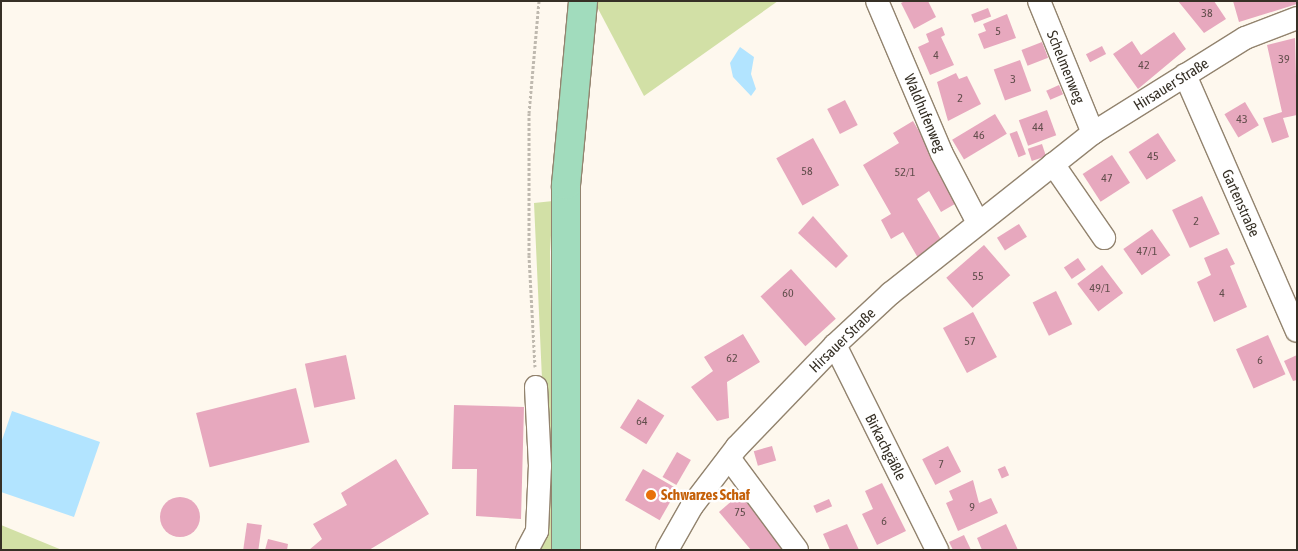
<!DOCTYPE html>
<html>
<head>
<meta charset="utf-8">
<style>
	body { margin:0 }
	#map { position:relative; width:1298px; height:551px; overflow:hidden; background:#fef8ee; font-family:"Asap Condensed",sans-serif }
	div>[style] { position:absolute }
	.green>* { inset:0; background:#d2e0a6 }
	.water>* { inset:0; background:#b2e4ff }
	.building>* { inset:0; background:#e7a8be; transform-origin:0 0 }
	.round { border-radius:50% }
	.path>* { height:3px; margin-top:-1.5px; transform-origin:0; background:repeating-linear-gradient(90deg,#bfb9af 0 2.5px,transparent 0 5px) }
	.roads { filter:drop-shadow(1px 0 #92836e) drop-shadow(-1px 0 #92836e) drop-shadow(0 1px #92836e) drop-shadow(0 -1px #92836e) }
	.minor>* { height:22px; margin:-11px; padding:0 11px; transform-origin:11px; border-radius:11px; background:#fff }
	.major>* { height:28px; margin:-14px; padding:0 14px; transform-origin:14px; border-radius:14px; background:#a1dcbd }
	.dots>* { width:14px; height:14px; translate:-50% -50%; box-sizing:border-box; border:2px solid #fff; border-radius:50% }
	span { translate:-50% -50%; white-space:nowrap; text-align:center; line-height:1.15; -webkit-text-stroke:5px #fff; paint-order:stroke }
	.number-label { font-size:12px; color:#624e4c }
	.number-label span { -webkit-text-stroke-width:0 }
	.street-label { font-size:15px; color:#363026 }
	.food-label { font-size:15px; color:#c56008; font-weight:700 }
	.left { translate:0 -50%; text-align:left }
	.frame { position:absolute; inset:0; border:2px solid #363026; pointer-events:none }
</style>
</head>
<body>
<div id="map">
	<div class="green">
		<div style="clip-path:polygon(594px 1px,778px 1px,644px 96px)"></div>
		<div style="clip-path:polygon(553px 201px,550px 252px,555px 550px,536px 550px,546px 467px,534px 203px)"></div>
		<div style="clip-path:polygon(1px 525px,62px 550px,1px 550px)"></div>
	</div>
	<div class="water">
		<div style="clip-path:polygon(740px 47px,754px 57px,751px 74px,756px 89px,751px 96px,733px 77px,730px 63px)"></div>
		<div style="clip-path:polygon(12px 411px,100px 442px,74px 517px,1px 492px,1px 443px)"></div>
	</div>
	<div class="building">
		<div style="clip-path:polygon(905px 1px,928px 1px,936px 17px,914px 29px,901px 3px)"></div>
		<div style="clip-path:polygon(1178px 1px,1214px 1px,1226px 19px,1204px 33px)"></div>
		<div style="clip-path:polygon(1233px 1px,1297px 1px,1297px 4px,1239px 22px)"></div>
		<div style="left:988px;top:8px;width:9px;height:18px;rotate:69deg"></div>
		<div style="clip-path:polygon(1007px 14px,1016px 38px,984px 49px,978px 34px,986px 31px,983px 24px)"></div>
		<div style="clip-path:polygon(942px 27px,945px 35px,941px 37px,954px 65px,930px 75px,918px 47px,929px 42px,926px 34px)"></div>
		<div style="clip-path:polygon(1174px 32px,1186px 49px,1138px 89px,1113px 54px,1132px 41px,1141px 55px)"></div>
		<div style="clip-path:polygon(1295px 38px,1297px 115px,1283px 118px,1289px 137px,1272px 143px,1263px 118px,1282px 112px,1267px 45px)"></div>
		<div style="left:1042px;top:42px;width:17px;height:22px;rotate:69deg"></div>
		<div style="left:1102px;top:46px;width:9px;height:18px;rotate:63deg"></div>
		<div style="left:1020px;top:60px;width:33px;height:28px;rotate:70deg"></div>
		<div style="clip-path:polygon(956px 73px,959px 79px,967px 76px,981px 104px,948px 121px,937px 82px)"></div>
		<div style="left:1059px;top:85px;width:10px;height:14px;rotate:66deg"></div>
		<div style="left:845px;top:100px;width:28px;height:20px;rotate:63deg"></div>
		<div style="left:1245px;top:102px;width:27px;height:24px;rotate:59deg"></div>
		<div style="left:1047px;top:110px;width:27px;height:30px;rotate:70deg"></div>
		<div style="left:995px;top:114px;width:23px;height:50px;rotate:59deg"></div>
		<div style="clip-path:polygon(913px 121px,960px 201px,941px 212px,929px 191px,917px 199px,943px 243px,918px 258px,903px 232px,891px 239px,881px 220px,891px 214px,863px 165px,899px 143px,893px 133px)"></div>
		<div style="left:1017px;top:131px;width:25px;height:8px;rotate:69deg"></div>
		<div style="left:1158px;top:133px;width:33px;height:35px;rotate:57deg"></div>
		<div style="left:813px;top:138px;width:54px;height:42px;rotate:61deg"></div>
		<div style="left:1042px;top:144px;width:13px;height:15px;rotate:72deg"></div>
		<div style="left:1112px;top:155px;width:33px;height:35px;rotate:57deg"></div>
		<div style="left:1202px;top:196px;width:42px;height:33px;rotate:65deg"></div>
		<div style="clip-path:polygon(813px 216px,848px 256px,836px 268px,798px 233px)"></div>
		<div style="left:1019px;top:224px;width:15px;height:26px;rotate:58deg"></div>
		<div style="left:1152px;top:229px;width:32px;height:35px;rotate:55deg"></div>
		<div style="left:984px;top:245px;width:40px;height:50px;rotate:49deg"></div>
		<div style="clip-path:polygon(1227px 248px,1235px 264px,1230px 266px,1247px 307px,1214px 322px,1197px 282px,1211px 275px,1204px 258px)"></div>
		<div style="left:1078px;top:258px;width:14px;height:17px;rotate:56deg"></div>
		<div style="left:1102px;top:265px;width:35px;height:31px;rotate:53deg"></div>
		<div style="left:791px;top:269px;width:67px;height:41px;rotate:48deg"></div>
		<div style="left:1056px;top:291px;width:37px;height:26px;rotate:64deg"></div>
		<div style="left:973px;top:312px;width:51px;height:34px;rotate:62deg"></div>
		<div style="clip-path:polygon(743px 334px,760px 362px,727px 382px,729px 418px,717px 421px,691px 387px,713px 371px,704px 357px)"></div>
		<div style="left:1268px;top:335px;width:43px;height:35px;rotate:66deg"></div>
		<div style="left:346px;top:355px;width:45px;height:42px;rotate:78deg"></div>
		<div style="clip-path:polygon(1297px 355px,1297px 380px,1293px 381px,1284px 361px)"></div>
		<div style="left:296px;top:388px;width:56px;height:103px;rotate:76deg"></div>
		<div style="left:638px;top:399px;width:31px;height:34px;rotate:32deg"></div>
		<div style="clip-path:polygon(454px 405px,524px 407px,521px 519px,476px 516px,477px 469px,452px 469px)"></div>
		<div style="left:772px;top:446px;width:15px;height:19px;rotate:74deg"></div>
		<div style="left:948px;top:446px;width:29px;height:29px;rotate:63deg"></div>
		<div style="left:677px;top:452px;width:16px;height:29px;rotate:30deg"></div>
		<div style="clip-path:polygon(396px 459px,429px 514px,369px 550px,309px 550px,322px 539px,313px 524px,347px 505px,341px 493px)"></div>
		<div style="left:1005px;top:466px;width:10px;height:8px;rotate:66deg"></div>
		<div style="left:643px;top:469px;width:40px;height:36px;rotate:30deg"></div>
		<div style="clip-path:polygon(973px 480px,979px 503px,991px 498px,998px 513px,958px 531px,946px 503px,953px 500px,949px 491px)"></div>
		<div style="clip-path:polygon(882px 483px,906px 531px,877px 545px,862px 514px,873px 509px,865px 491px)"></div>
		<div style="clip-path:polygon(742px 492px,787px 550px,751px 550px,719px 512px)"></div>
		<div class="round" style="left:160px;top:497px;width:40px;height:40px"></div>
		<div style="left:829px;top:499px;width:8px;height:17px;rotate:67deg"></div>
		<div style="left:247px;top:523px;width:15px;height:27px;rotate:8deg"></div>
		<div style="clip-path:polygon(847px 524px,859px 550px,830px 550px,823px 534px)"></div>
		<div style="clip-path:polygon(1006px 524px,1018px 550px,982px 550px,977px 538px)"></div>
		<div style="clip-path:polygon(964px 535px,971px 550px,953px 550px,949px 542px)"></div>
		<div style="clip-path:polygon(268px 539px,288px 544px,287px 550px,265px 550px)"></div>
	</div>
	<div class="path">
		<div style="left:535px;top:367px;width:112px;rotate:-93.1deg"></div>
		<div style="left:529px;top:255px;width:142px;rotate:-90deg"></div>
		<div style="left:529px;top:113px;width:112px;rotate:-84.9deg"></div>
	</div>
	<div class="roads">
		<div class="minor">
			<div style="left:877px;top:1px;width:166px;rotate:67deg"></div>
			<div style="left:942px;top:154px;width:78px;rotate:62.4deg"></div>
			<div style="left:1039px;top:1px;width:143px;rotate:67.8deg"></div>
			<div style="left:1185px;top:75px;width:279px;rotate:66.4deg"></div>
			<div style="left:1053px;top:164px;width:90px;rotate:55.4deg"></div>
			<div style="left:835px;top:345px;width:229px;rotate:63.5deg"></div>
			<div style="left:729px;top:458px;width:114px;rotate:53.5deg"></div>
			<div style="left:527px;top:550px;width:21px;rotate:-62deg"></div>
			<div style="left:537px;top:531px;width:65px;rotate:-87.4deg"></div>
			<div style="left:540px;top:466px;width:79px;rotate:-92.9deg"></div>
			<div style="left:667px;top:550px;width:51px;rotate:-60.4deg"></div>
			<div style="left:692px;top:506px;width:74px;rotate:-52.7deg"></div>
			<div style="left:737px;top:447px;width:141px;rotate:-46.1deg"></div>
			<div style="left:835px;top:345px;width:76px;rotate:-42.9deg"></div>
			<div style="left:891px;top:293px;width:258px;rotate:-38.4deg"></div>
			<div style="left:1093px;top:133px;width:179px;rotate:-32deg"></div>
			<div style="left:1245px;top:38px;width:56px;rotate:-21deg"></div>
		</div>
		<div class="major">
			<div style="left:566px;top:550px;width:365px;rotate:-90deg"></div>
			<div style="left:566px;top:185px;width:185px;rotate:-84.7deg"></div>
		</div>
	</div>
	<div class="dots">
		<div style="left:651px;top:495px;background:#e8710a"></div>
	</div>
	<div class="number-label">
		<span style="left:1207px;top:14px">38</span>
		<span style="left:998px;top:32px">5</span>
		<span style="left:936px;top:56px">4</span>
		<span style="left:1284px;top:60px">39</span>
		<span style="left:1144px;top:66px">42</span>
		<span style="left:1013px;top:80px">3</span>
		<span style="left:960px;top:99px">2</span>
		<span style="left:1242px;top:120px">43</span>
		<span style="left:1038px;top:128px">44</span>
		<span style="left:979px;top:136px">46</span>
		<span style="left:1153px;top:157px">45</span>
		<span style="left:807px;top:172px">58</span>
		<span style="left:905px;top:173px">52/1</span>
		<span style="left:1107px;top:179px">47</span>
		<span style="left:1196px;top:222px">2</span>
		<span style="left:1147px;top:252px">47/1</span>
		<span style="left:978px;top:277px">55</span>
		<span style="left:1100px;top:289px">49/1</span>
		<span style="left:788px;top:294px">60</span>
		<span style="left:1222px;top:294px">4</span>
		<span style="left:970px;top:342px">57</span>
		<span style="left:732px;top:359px">62</span>
		<span style="left:1260px;top:361px">6</span>
		<span style="left:642px;top:422px">64</span>
		<span style="left:941px;top:465px">7</span>
		<span style="left:972px;top:508px">9</span>
		<span style="left:740px;top:513px">75</span>
		<span style="left:884px;top:522px">6</span>
	</div>
	<div class="street-label">
		<span style="left:1066px;top:67px;rotate:68deg">Schelmenweg</span>
		<span style="left:1171px;top:84px;rotate:-32deg">Hirsauer Straße</span>
		<span style="left:925px;top:113px;rotate:67deg">Waldhufenweg</span>
		<span style="left:1241px;top:203px;rotate:66deg">Gartenstraße</span>
		<span style="left:842px;top:340px;rotate:-44deg">Hirsauer Straße</span>
		<span style="left:886px;top:447px;rotate:63deg">Birkachgäßle</span>
	</div>
	<div class="food-label">
		<span class="left" style="left:661px;top:495px">Schwarzes Schaf</span>
	</div>
	<div class="frame"></div>
</div>
</body>
</html>
